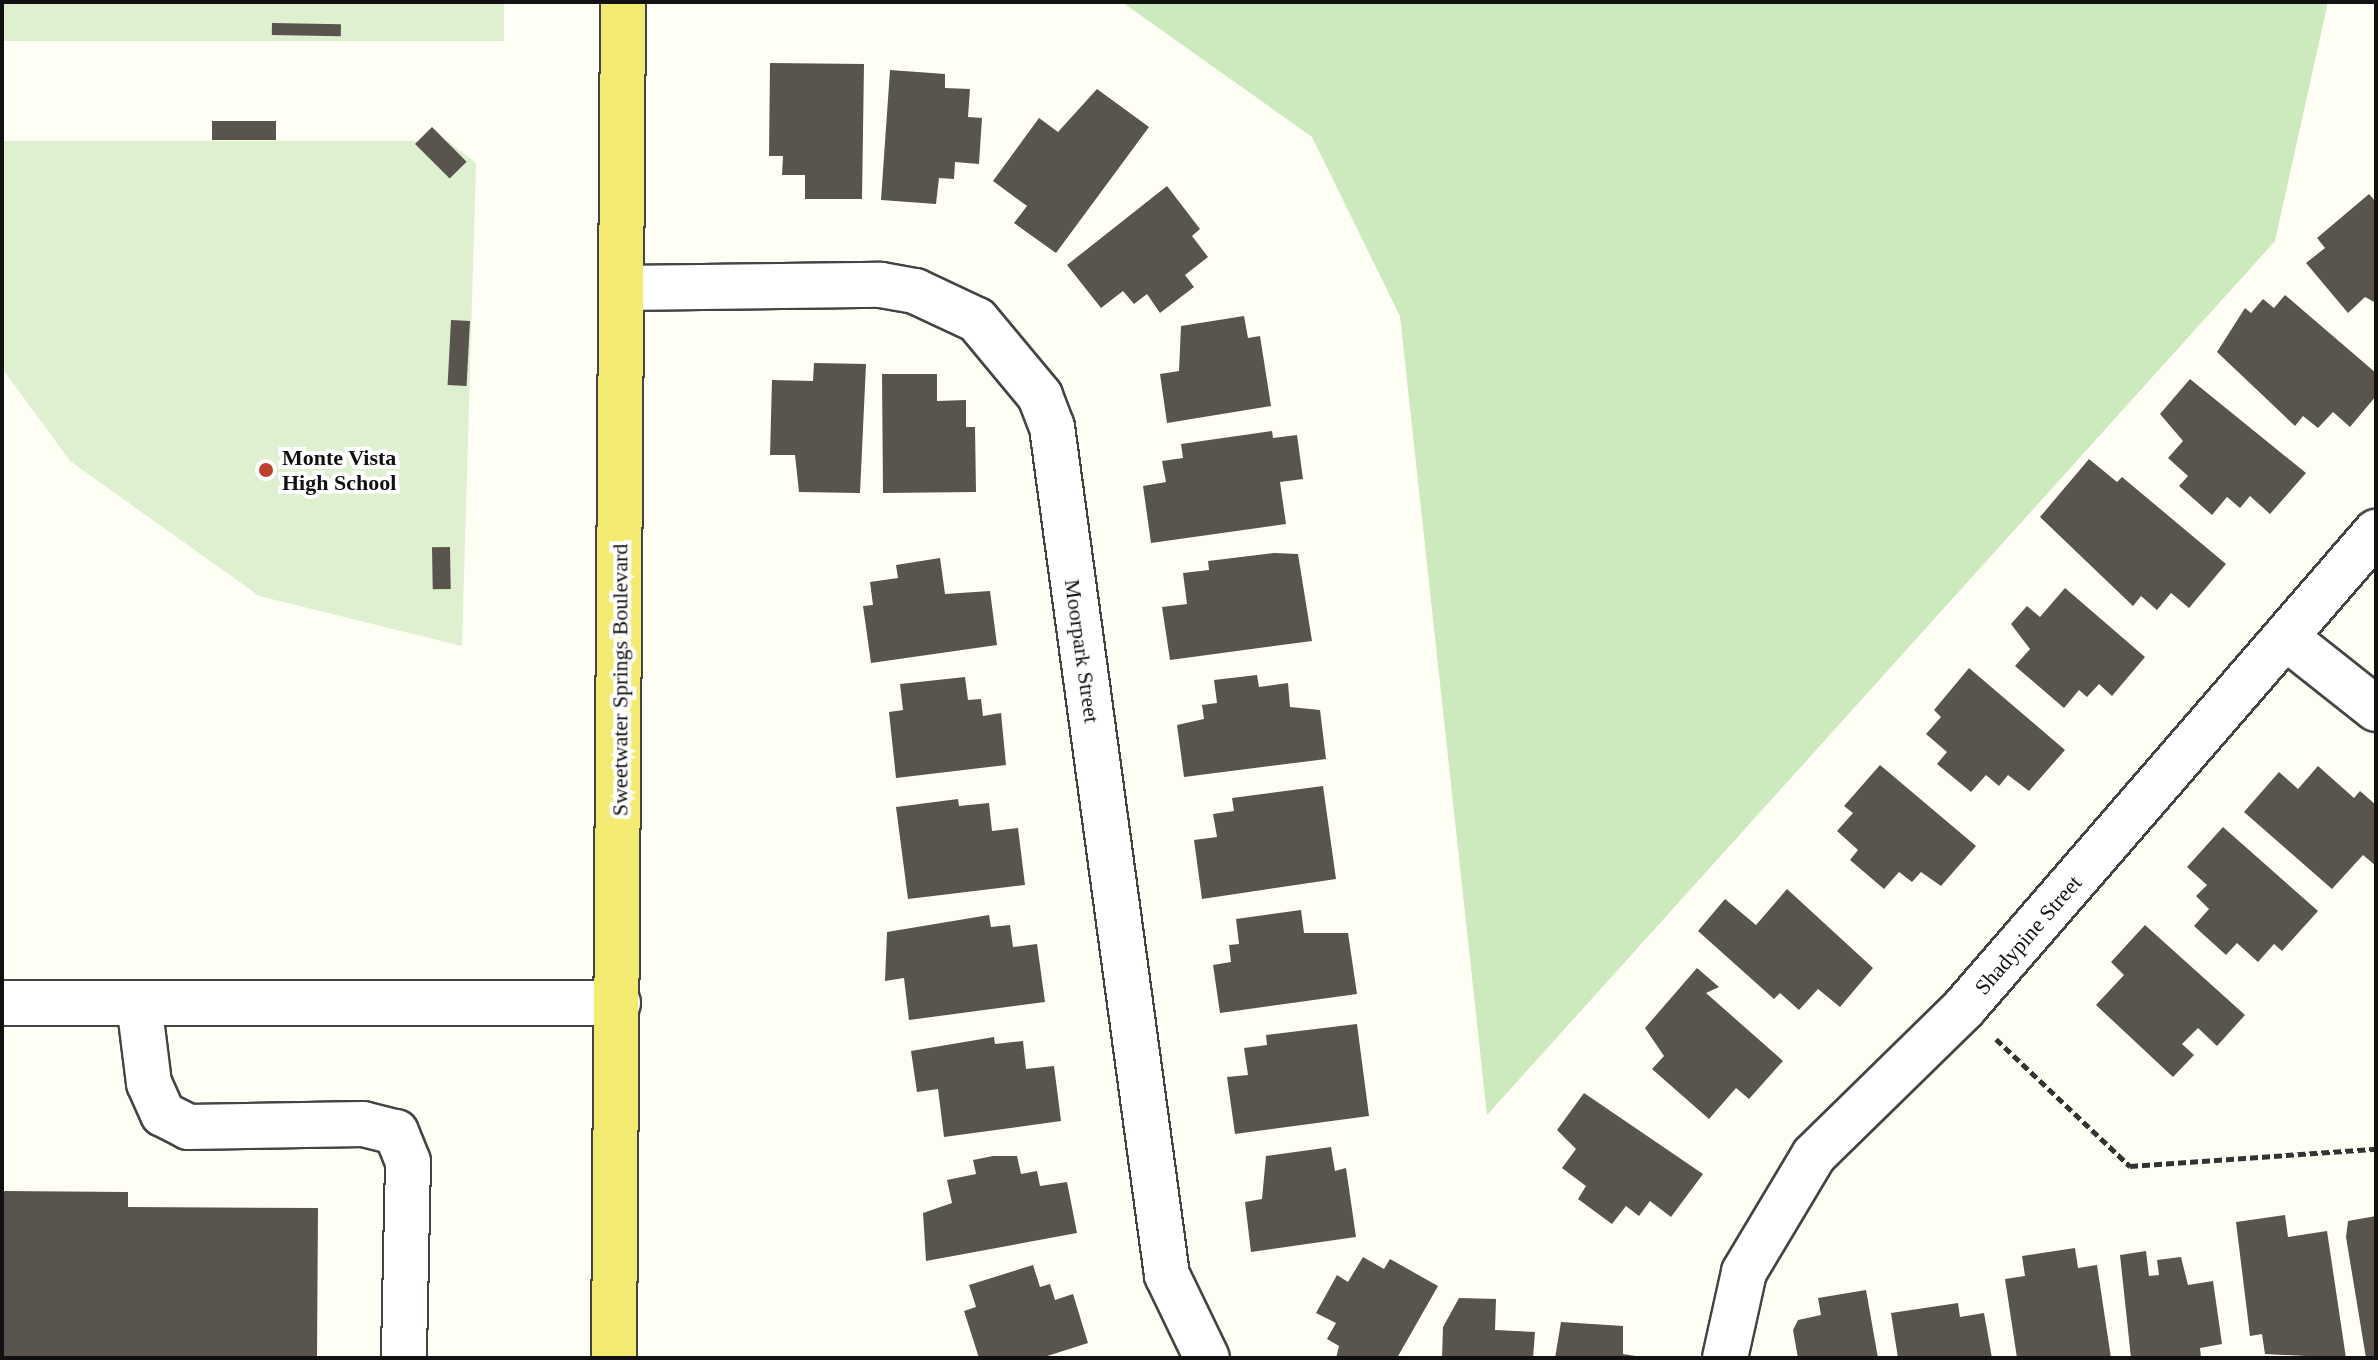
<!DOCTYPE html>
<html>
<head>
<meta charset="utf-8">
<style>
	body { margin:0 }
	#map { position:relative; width:2378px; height:1360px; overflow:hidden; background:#fffef5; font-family:"Times New Roman",serif }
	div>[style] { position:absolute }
	.green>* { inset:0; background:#cde9be }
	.pitch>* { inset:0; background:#dff0d0; transform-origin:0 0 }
	.building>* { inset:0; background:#59544d; transform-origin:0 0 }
	.path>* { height:5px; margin-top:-2.5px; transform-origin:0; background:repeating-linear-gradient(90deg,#333 0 8px,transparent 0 12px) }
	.roads { filter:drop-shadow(2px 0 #444) drop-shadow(-2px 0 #444) drop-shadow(0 2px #444) drop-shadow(0 -2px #444) }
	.minor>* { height:44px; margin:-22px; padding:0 22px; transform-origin:22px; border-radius:22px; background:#fff }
	.major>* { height:44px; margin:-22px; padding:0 22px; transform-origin:22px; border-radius:22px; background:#f3eb71 }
	.dots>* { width:22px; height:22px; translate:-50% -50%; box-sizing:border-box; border:4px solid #fff; border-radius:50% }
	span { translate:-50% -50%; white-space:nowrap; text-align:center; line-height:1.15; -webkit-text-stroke:8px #fff; paint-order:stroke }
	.poi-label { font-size:22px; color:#111; font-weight:700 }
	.left { translate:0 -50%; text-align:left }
	.street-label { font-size:22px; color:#111 }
	.frame { position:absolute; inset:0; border:4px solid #111; pointer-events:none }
</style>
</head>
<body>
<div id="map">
	<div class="green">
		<div style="clip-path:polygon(1122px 2px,2328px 2px,2275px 241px,1487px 1115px,1400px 316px,1312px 137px)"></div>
	</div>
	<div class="pitch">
		<div style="left:2px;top:2px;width:502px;height:39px"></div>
		<div style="clip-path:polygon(2px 141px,448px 141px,476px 163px,462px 646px,259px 596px,70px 461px,2px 368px)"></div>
	</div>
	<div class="building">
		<div style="left:272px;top:23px;width:69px;height:12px;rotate:1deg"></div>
		<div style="clip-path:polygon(770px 63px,864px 64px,862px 199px,805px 199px,805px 175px,782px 175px,783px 156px,769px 156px)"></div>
		<div style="clip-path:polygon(890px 70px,945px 74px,945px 88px,970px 89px,968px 117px,982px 118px,979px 164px,955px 162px,954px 179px,939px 178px,936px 204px,881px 200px)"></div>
		<div style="clip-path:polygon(1097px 89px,1149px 127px,1056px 253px,1014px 223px,1027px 206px,993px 181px,1039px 118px,1058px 132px)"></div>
		<div style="left:212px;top:121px;width:64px;height:19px"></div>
		<div style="left:432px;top:127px;width:49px;height:24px;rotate:45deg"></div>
		<div style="clip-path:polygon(1167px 186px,1200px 229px,1192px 236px,1208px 257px,1185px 275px,1194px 287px,1160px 313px,1147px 294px,1134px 304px,1123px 291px,1101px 308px,1067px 265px)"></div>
		<div style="clip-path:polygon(2369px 194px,2376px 202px,2376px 303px,2365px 297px,2348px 313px,2306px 263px,2325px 248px,2317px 238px)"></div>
		<div style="clip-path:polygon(2285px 295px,2376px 373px,2376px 396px,2350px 427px,2333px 412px,2318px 428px,2303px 416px,2295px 426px,2217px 352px,2245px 308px,2251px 313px,2263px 299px,2274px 308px)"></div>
		<div style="clip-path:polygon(1244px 316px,1248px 338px,1260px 336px,1271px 406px,1167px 423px,1160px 374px,1179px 371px,1181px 326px)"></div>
		<div style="left:451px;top:320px;width:19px;height:65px;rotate:3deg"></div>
		<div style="clip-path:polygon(814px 363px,866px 364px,860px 493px,799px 492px,795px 455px,770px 455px,772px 380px,813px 381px)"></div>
		<div style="clip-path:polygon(882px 374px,937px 374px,937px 401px,966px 400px,966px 427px,975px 427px,976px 492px,883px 493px)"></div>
		<div style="clip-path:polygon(2190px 379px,2306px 473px,2270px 514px,2250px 496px,2240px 508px,2227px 497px,2212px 515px,2179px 486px,2188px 476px,2168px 458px,2183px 441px,2160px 414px)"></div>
		<div style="clip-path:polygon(1272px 431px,1273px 438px,1297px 435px,1303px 479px,1280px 482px,1286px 524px,1151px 543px,1143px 486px,1166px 482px,1162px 461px,1183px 458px,1181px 444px)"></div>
		<div style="clip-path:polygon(2089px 459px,2117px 482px,2122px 477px,2226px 564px,2189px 608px,2171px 593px,2157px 610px,2141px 596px,2133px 606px,2040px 517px)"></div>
		<div style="left:450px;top:547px;width:42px;height:18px;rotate:89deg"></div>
		<div style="clip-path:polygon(1274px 553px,1298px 554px,1312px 641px,1170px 660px,1162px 607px,1187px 604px,1183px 573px,1209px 570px,1208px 561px)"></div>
		<div style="clip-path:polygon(940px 558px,945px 594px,990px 591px,997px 645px,871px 663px,863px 606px,873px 605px,870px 582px,898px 578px,896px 565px)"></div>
		<div style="clip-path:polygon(2065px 588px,2145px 657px,2112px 696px,2099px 684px,2087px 697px,2079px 690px,2064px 708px,2015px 666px,2030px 649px,2011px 624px,2027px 606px,2040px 617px)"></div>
		<div style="clip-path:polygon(1969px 668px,2065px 750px,2029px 791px,2008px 775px,1999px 786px,1986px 775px,1971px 792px,1937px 764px,1947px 752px,1926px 734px,1941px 717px,1934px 710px)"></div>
		<div style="clip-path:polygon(1257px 675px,1259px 687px,1288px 683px,1290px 707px,1320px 710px,1326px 759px,1184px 777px,1177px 725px,1204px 719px,1202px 705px,1217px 703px,1214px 680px)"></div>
		<div style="clip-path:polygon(965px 677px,968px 700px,981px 699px,983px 716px,1001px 713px,1006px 765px,896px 778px,889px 712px,903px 710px,900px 684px)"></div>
		<div style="clip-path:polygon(1880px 765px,1976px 846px,1941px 886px,1921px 872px,1912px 882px,1899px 872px,1884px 889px,1850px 860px,1858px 850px,1837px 831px,1853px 813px,1844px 806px)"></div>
		<div style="clip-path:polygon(2318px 766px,2354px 798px,2360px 791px,2376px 805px,2376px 866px,2363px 855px,2332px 889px,2244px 812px,2279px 772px,2298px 789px)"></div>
		<div style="clip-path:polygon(1323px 786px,1336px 879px,1202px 899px,1194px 840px,1217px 837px,1213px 814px,1234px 811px,1232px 798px)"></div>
		<div style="clip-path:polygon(958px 799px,959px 806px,989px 803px,992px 831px,1018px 828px,1025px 885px,908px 899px,896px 807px)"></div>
		<div style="clip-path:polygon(2223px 827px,2318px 911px,2282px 951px,2274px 944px,2258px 962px,2237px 943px,2226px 955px,2194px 926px,2209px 909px,2196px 896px,2207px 885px,2187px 867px)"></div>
		<div style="clip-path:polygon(1787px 889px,1873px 968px,1840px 1007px,1818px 989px,1799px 1010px,1780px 993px,1774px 999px,1698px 931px,1725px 899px,1756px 925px)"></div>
		<div style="clip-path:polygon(1301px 910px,1304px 933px,1348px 933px,1357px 994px,1220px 1013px,1213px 965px,1231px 962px,1229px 945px,1239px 944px,1236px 919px)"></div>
		<div style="clip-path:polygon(989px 915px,991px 927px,1010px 925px,1013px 947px,1037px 944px,1045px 1002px,909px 1020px,904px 978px,885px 981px,887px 932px)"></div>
		<div style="clip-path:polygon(2145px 925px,2245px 1015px,2217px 1046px,2198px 1028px,2182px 1044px,2194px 1055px,2173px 1077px,2096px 1005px,2124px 975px,2111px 962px)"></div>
		<div style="clip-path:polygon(1697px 968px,1719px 987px,1706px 993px,1783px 1061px,1749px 1099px,1736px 1088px,1709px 1119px,1652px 1069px,1664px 1056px,1645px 1028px)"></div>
		<div style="clip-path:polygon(1357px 1024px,1369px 1116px,1235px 1134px,1227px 1077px,1248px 1075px,1244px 1048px,1267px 1045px,1266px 1035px)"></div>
		<div style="clip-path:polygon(994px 1037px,995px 1044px,1023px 1041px,1026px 1069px,1054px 1066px,1061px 1121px,944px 1137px,938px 1089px,917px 1092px,911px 1051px)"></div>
		<div style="clip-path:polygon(1584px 1093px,1703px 1174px,1671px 1217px,1650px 1201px,1639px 1216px,1626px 1206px,1612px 1224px,1578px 1199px,1586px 1186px,1562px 1168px,1576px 1149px,1557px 1130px)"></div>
		<div style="clip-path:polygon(1331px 1147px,1335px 1171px,1346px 1168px,1356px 1237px,1251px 1252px,1245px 1202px,1262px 1199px,1266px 1156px)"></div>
		<div style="clip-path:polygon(993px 1156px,1017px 1156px,1021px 1174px,1037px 1171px,1040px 1186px,1067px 1182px,1077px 1233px,926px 1261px,923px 1213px,952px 1203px,947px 1180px,976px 1174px,973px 1160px)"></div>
		<div style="clip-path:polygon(2px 1191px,128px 1192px,128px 1207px,318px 1208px,317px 1358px,2px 1358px)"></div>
		<div style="clip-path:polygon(2285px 1215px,2288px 1237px,2327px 1231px,2346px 1358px,2265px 1354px,2262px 1334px,2250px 1336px,2236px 1222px)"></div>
		<div style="clip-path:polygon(2376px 1216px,2376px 1358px,2366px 1358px,2346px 1237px,2348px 1221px)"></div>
		<div style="clip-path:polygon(2075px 1248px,2078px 1268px,2097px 1265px,2111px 1358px,2017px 1358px,2005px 1279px,2025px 1276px,2022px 1256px)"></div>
		<div style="clip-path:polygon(2146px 1251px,2149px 1276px,2159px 1275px,2157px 1260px,2181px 1257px,2188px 1285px,2213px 1281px,2222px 1344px,2200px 1348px,2201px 1358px,2131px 1358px,2120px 1255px)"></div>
		<div style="clip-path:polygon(1363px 1257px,1384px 1269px,1390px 1259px,1438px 1286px,1397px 1358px,1336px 1358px,1339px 1346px,1327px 1339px,1336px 1323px,1316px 1313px,1337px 1275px,1348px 1282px)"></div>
		<div style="clip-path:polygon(1033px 1265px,1040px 1287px,1050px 1284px,1055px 1300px,1073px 1294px,1088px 1343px,1041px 1358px,979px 1358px,964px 1311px,976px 1307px,969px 1285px)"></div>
		<div style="clip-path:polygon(1866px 1290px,1878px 1358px,1798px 1358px,1793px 1330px,1798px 1320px,1821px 1315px,1818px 1298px)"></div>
		<div style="clip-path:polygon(1459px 1298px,1496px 1299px,1495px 1330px,1535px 1332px,1533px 1358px,1442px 1358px,1443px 1327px)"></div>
		<div style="clip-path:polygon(1958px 1303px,1960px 1317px,1984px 1313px,1992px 1358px,1898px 1358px,1891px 1313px)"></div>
		<div style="clip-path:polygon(1561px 1322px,1623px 1326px,1623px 1354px,1648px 1358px,1555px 1358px)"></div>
	</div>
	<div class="path">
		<div style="left:1996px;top:1039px;width:185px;rotate:43.5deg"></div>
		<div style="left:2130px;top:1166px;width:247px;rotate:-4deg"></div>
	</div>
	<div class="roads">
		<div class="minor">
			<div style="left:622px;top:288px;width:259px;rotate:-0.7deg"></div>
			<div style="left:881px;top:285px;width:35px;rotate:10deg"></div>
			<div style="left:915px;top:291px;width:68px;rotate:25.1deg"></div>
			<div style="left:977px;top:320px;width:99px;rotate:50.3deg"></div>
			<div style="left:1040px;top:396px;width:33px;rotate:69deg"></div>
			<div style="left:1052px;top:427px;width:856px;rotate:82.28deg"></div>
			<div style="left:1167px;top:1275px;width:92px;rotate:64.3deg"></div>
			<div style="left:2289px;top:640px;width:111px;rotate:38.4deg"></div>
			<div style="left:2px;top:1003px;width:616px"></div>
			<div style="left:139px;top:1003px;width:81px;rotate:82.9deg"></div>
			<div style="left:149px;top:1083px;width:34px;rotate:66deg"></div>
			<div style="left:163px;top:1114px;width:28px;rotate:27deg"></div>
			<div style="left:188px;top:1127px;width:175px;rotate:-1deg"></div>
			<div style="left:363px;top:1124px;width:34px;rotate:14deg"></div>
			<div style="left:396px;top:1132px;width:32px;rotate:68deg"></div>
			<div style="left:408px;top:1162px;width:196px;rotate:91.2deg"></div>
			<div style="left:1725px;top:1358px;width:88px;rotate:-77.5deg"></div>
			<div style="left:1744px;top:1272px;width:136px;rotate:-59.1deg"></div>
			<div style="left:1814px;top:1155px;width:210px;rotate:-44.4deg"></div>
			<div style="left:1964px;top:1008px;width:630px;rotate:-49.12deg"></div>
		</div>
		<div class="major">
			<div style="left:614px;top:1358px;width:1356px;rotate:-89.62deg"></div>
		</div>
	</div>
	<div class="dots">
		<div style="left:266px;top:470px;background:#bd402d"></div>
	</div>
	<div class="poi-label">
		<span class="left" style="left:282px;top:470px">Monte Vista<br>High School</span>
	</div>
	<div class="street-label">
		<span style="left:1082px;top:651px;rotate:82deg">Moorpark Street</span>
		<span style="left:620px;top:680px;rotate:-90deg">Sweetwater Springs Boulevard</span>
		<span style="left:2028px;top:935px;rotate:-49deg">Shadypine Street</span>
	</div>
	<div class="frame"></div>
</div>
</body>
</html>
